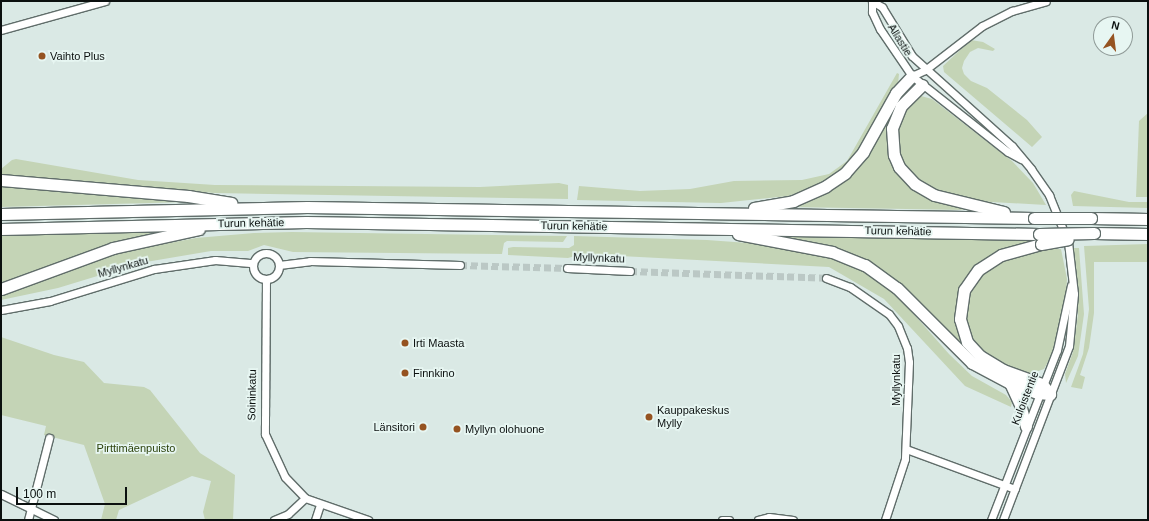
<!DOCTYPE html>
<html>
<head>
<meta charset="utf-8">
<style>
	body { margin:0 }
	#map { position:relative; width:1149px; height:521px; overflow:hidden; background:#dae9e5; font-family:Arial,sans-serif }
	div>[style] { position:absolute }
	.green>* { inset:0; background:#c4d4b6 }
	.minor-tunnel>* { height:7px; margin-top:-3.5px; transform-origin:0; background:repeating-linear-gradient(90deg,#bbc8c5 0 7px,transparent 0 10.5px) }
	.roads { filter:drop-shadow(1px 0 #606d6a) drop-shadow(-1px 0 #606d6a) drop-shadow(0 1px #606d6a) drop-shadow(0 -1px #606d6a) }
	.minor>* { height:7px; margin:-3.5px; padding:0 3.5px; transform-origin:3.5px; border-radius:3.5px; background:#fff }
	.minor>.ring { margin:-3.5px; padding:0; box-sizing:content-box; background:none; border:7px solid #fff; border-radius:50% }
	.highway>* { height:11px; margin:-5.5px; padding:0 5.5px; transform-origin:5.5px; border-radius:5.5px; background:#fff }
	.bridges { filter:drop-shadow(1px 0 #606d6a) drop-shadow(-1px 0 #606d6a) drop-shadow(0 1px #606d6a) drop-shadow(0 -1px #606d6a) }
	.highway-bridge>* { height:11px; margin:-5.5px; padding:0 5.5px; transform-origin:5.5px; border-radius:5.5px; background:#fff }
	.dots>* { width:11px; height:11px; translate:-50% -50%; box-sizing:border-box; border:2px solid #e7f6f2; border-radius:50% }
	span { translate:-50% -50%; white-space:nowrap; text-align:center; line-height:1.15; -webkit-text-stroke:3.5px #e7f6f2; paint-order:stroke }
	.street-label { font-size:11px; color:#0b100f }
	.poi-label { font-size:11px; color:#0b100f }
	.left { translate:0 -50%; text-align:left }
	.right { translate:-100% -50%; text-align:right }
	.park-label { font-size:11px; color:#2d430d }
	.frame { position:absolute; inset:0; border:2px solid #0b100f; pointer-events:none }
	.north { position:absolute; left:1093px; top:16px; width:40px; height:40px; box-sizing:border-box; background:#e7f6f2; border:1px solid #8f9a97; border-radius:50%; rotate:14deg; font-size:11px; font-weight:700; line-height:16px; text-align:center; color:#0b100f }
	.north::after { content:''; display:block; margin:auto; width:14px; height:18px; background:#955321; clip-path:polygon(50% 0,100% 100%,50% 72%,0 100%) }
	.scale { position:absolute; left:16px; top:487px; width:111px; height:18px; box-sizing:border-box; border:2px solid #0b100f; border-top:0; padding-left:5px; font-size:12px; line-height:14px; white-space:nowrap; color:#0b100f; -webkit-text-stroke:3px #e7f6f2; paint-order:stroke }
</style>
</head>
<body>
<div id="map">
	<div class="green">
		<div style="clip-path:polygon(971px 40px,983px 42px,995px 49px,993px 51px,978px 48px,970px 52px,964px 61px,962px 68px,964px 74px,971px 81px,987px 88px,1027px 120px,1042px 137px,1032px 147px,944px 72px,943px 66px)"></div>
		<div style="clip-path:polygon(897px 73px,899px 74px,898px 84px,862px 147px,842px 171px,814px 188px,788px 196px,721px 203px,577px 200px,579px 186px,640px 191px,690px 189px,734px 181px,802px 180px,829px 174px,847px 161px)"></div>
		<div style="clip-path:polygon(902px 94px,894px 110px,890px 148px,934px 199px,964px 210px,792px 207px,830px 189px,850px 175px,869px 151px)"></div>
		<div style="clip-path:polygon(921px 96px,932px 99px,1012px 161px,1033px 183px,1046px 205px,974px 201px,948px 195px,925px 186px,902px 165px,894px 138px,900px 114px,915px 98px)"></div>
		<div style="clip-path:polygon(1148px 113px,1148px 197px,1136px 197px,1139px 121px)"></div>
		<div style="clip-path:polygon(16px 159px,138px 180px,215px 185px,480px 187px,559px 183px,568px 185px,568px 199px,215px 193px,1px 176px,1px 169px,12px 160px)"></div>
		<div style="clip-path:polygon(1px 184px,188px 201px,188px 202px,1px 207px)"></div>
		<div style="clip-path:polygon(1074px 191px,1129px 202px,1148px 202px,1148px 208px,1073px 206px,1071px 195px)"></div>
		<div style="clip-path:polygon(148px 232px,151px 234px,97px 248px,1px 284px,1px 235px)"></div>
		<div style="clip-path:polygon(292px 232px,567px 236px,563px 242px,507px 241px,504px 243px,502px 254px,293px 252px,264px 245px,248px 251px,211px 251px,140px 263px,58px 288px,1px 300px,1px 293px,24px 288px,115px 253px,196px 238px,254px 233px)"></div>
		<div style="clip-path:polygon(782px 235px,1025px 239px,1032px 241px,991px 256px,956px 307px,981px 365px,878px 268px,820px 244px,782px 237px)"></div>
		<div style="clip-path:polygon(574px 236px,707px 240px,762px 244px,842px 260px,880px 280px,902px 301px,949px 354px,972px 376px,1006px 395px,1012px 402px,1011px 407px,965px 386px,884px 299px,829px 267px,582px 254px,568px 258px,508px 255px,508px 248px,513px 247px,569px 248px,574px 245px)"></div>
		<div style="clip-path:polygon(1148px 244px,1148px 262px,1094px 262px,1094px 313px,1089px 348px,1080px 375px,1085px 377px,1082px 389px,1071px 387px,1083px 354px,1089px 309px,1084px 246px)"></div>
		<div style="clip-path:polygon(1072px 248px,1079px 248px,1084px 314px,1078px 356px,1066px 383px,1065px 374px,1073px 352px,1078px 314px)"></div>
		<div style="clip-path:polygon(1042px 249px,1061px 249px,1067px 279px,1066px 296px,1052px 354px,1044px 369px,1030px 374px,1008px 367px,985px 354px,977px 346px,965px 322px,969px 290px,975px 279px,996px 263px,1010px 257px)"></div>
		<div style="clip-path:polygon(1px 337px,54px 355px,84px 362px,104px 383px,144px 387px,150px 390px,200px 453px,235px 475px,233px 520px,205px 520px,203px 512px,211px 481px,192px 476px,119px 510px,116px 520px,101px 520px,105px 504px,84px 445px,44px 435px,46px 426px,1px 415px)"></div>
	</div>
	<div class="minor-tunnel">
		<div style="left:460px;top:265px;width:107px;rotate:1.6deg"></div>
		<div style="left:630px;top:271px;width:196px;rotate:2deg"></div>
	</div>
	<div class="roads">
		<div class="minor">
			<div style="left:872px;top:1px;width:12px;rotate:31deg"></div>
			<div style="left:882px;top:7px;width:57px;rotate:58.5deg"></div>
			<div style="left:912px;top:56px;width:135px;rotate:42deg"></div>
			<div style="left:1012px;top:146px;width:30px;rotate:50deg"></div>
			<div style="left:1031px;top:169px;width:32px;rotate:55deg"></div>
			<div style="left:1049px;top:195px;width:51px;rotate:68deg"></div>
			<div style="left:1068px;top:242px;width:52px;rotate:83.4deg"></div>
			<div style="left:1074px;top:294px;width:52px;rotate:95.5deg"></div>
			<div style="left:1069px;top:346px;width:186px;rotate:110.8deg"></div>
			<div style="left:872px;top:1px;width:11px;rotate:90deg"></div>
			<div style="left:872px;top:12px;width:19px;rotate:65deg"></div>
			<div style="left:880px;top:29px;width:57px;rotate:55.8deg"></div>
			<div style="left:912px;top:76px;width:122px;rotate:38.4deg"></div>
			<div style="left:1008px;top:152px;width:15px;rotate:28deg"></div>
			<div style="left:1px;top:30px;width:108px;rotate:-15.6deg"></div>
			<div style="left:912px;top:76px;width:14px;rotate:-25deg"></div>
			<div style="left:925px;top:70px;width:72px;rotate:-37.7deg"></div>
			<div style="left:982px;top:26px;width:34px;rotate:-27deg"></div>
			<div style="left:1012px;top:11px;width:35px;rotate:-16deg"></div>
			<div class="ring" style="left:253px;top:253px;width:19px;height:19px"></div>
			<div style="left:279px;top:265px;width:31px;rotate:-7deg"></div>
			<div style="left:310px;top:261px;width:150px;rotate:1.5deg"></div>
			<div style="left:567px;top:268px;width:63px;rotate:2.7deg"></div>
			<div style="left:826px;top:278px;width:26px;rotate:21deg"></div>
			<div style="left:850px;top:287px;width:47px;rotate:34.7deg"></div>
			<div style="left:889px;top:314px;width:15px;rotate:53deg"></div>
			<div style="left:898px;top:326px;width:24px;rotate:68deg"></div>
			<div style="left:907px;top:348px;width:14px;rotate:82deg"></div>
			<div style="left:909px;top:362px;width:97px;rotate:92.4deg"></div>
			<div style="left:905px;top:459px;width:64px;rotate:108.2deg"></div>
			<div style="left:266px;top:279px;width:155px;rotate:90.4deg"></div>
			<div style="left:265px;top:434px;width:47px;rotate:65.1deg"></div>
			<div style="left:285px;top:477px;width:29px;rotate:46deg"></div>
			<div style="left:305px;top:498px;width:67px;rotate:19.2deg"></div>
			<div style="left:1px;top:310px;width:50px;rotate:-10.4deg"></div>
			<div style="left:50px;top:301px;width:109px;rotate:-17.1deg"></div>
			<div style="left:154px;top:269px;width:62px;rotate:-8.4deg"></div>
			<div style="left:215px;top:260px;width:38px;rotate:5deg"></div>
			<div style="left:906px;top:449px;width:116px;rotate:20.2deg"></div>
			<div style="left:1px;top:494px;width:59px;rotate:26.1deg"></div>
			<div style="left:28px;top:520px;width:85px;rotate:-75.6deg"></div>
			<div style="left:274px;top:520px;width:15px;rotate:-23deg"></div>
			<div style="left:288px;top:514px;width:23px;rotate:-43deg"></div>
			<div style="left:315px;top:520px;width:16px;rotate:-72deg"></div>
			<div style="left:722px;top:520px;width:7px"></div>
			<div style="left:758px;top:520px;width:11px;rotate:-15deg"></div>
			<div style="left:769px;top:517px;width:24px;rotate:7deg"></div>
			<div style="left:991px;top:520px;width:182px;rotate:-68.8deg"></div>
			<div style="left:1057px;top:350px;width:66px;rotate:-77.8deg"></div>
		</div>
		<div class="highway">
			<div style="left:922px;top:85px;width:30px;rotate:135deg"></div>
			<div style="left:901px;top:106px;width:24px;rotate:112deg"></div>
			<div style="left:892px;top:128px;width:27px;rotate:86deg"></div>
			<div style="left:894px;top:155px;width:13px;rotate:67deg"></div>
			<div style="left:899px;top:167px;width:23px;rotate:47deg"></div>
			<div style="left:915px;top:184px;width:22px;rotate:30deg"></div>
			<div style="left:934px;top:195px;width:72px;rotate:13.7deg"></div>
			<div style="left:1px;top:180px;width:188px;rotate:4.9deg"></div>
			<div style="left:188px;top:196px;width:44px;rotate:9.2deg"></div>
			<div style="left:754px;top:208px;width:40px;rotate:-10deg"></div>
			<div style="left:793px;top:201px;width:36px;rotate:-24deg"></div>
			<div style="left:826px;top:186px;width:23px;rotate:-34deg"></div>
			<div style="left:845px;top:173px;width:28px;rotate:-49deg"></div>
			<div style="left:863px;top:152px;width:68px;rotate:-60.8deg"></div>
			<div style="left:896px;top:93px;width:23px;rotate:-47deg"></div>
			<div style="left:1px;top:214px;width:306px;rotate:-1.3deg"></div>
			<div style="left:307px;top:207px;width:727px;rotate:0.87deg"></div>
			<div style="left:1091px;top:218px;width:57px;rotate:1deg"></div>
			<div style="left:1px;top:229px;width:305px;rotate:-1.3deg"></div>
			<div style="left:306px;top:222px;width:733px;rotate:0.94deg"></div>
			<div style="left:1094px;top:233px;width:54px;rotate:1.1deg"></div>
			<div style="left:738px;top:234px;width:96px;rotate:10.8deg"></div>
			<div style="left:832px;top:252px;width:35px;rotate:22deg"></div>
			<div style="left:865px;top:265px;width:39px;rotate:36deg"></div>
			<div style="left:897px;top:288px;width:106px;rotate:45deg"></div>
			<div style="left:972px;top:363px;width:43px;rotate:27.8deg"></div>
			<div style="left:1010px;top:383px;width:30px;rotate:20deg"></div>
			<div style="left:1038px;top:393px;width:12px;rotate:5deg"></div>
			<div style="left:1041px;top:244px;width:41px;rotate:164.6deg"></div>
			<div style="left:1001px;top:255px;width:27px;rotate:147deg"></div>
			<div style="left:978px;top:270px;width:24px;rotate:125deg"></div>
			<div style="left:964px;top:290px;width:29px;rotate:98deg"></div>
			<div style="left:960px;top:319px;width:24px;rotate:73deg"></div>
			<div style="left:967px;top:342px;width:19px;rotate:47deg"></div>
			<div style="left:980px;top:356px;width:27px;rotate:31deg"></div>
			<div style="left:1003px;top:370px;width:41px;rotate:19.7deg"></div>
			<div style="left:1042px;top:384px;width:13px;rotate:51deg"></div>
			<div style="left:1px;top:289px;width:119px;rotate:-20.1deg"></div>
			<div style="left:113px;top:248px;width:88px;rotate:-12.5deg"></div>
			<div style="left:1010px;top:383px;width:23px;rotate:65deg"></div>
			<div style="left:1020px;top:404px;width:23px;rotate:75deg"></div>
		</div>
	</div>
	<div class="bridges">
		<div class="highway-bridge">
			<div style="left:1034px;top:218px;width:57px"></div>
			<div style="left:1039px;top:234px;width:55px;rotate:-1deg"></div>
			<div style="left:1041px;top:244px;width:27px;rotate:-10deg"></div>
		</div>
	</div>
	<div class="dots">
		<div style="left:42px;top:56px;background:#955321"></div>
		<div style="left:405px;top:343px;background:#955321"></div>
		<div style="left:405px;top:373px;background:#955321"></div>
		<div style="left:649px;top:417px;background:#955321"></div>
		<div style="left:423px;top:427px;background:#955321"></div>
		<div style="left:457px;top:429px;background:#955321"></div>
	</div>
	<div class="street-label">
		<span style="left:900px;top:40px;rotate:58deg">Allastie</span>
		<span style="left:251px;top:223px;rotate:-1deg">Turun kehätie</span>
		<span style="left:574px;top:226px;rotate:1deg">Turun kehätie</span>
		<span style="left:898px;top:231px;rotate:1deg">Turun kehätie</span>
		<span style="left:599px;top:258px;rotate:2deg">Myllynkatu</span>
		<span style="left:123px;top:267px;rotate:-16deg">Myllynkatu</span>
		<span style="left:896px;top:380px;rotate:-90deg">Myllynkatu</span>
		<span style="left:252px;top:395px;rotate:-89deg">Soininkatu</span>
		<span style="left:1025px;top:398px;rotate:-69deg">Kuloistentie</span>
	</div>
	<div class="poi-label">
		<span class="left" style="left:50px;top:56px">Vaihto Plus</span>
		<span class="left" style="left:413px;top:343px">Irti Maasta</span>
		<span class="left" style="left:413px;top:373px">Finnkino</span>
		<span class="left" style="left:657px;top:417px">Kauppakeskus<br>Mylly</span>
		<span class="right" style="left:415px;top:427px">Länsitori</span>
		<span class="left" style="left:465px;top:429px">Myllyn olohuone</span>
	</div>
	<div class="park-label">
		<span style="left:136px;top:448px">Pirttimäenpuisto</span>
	</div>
	<div class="frame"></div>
	<div class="north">N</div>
	<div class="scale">100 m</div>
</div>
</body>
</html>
